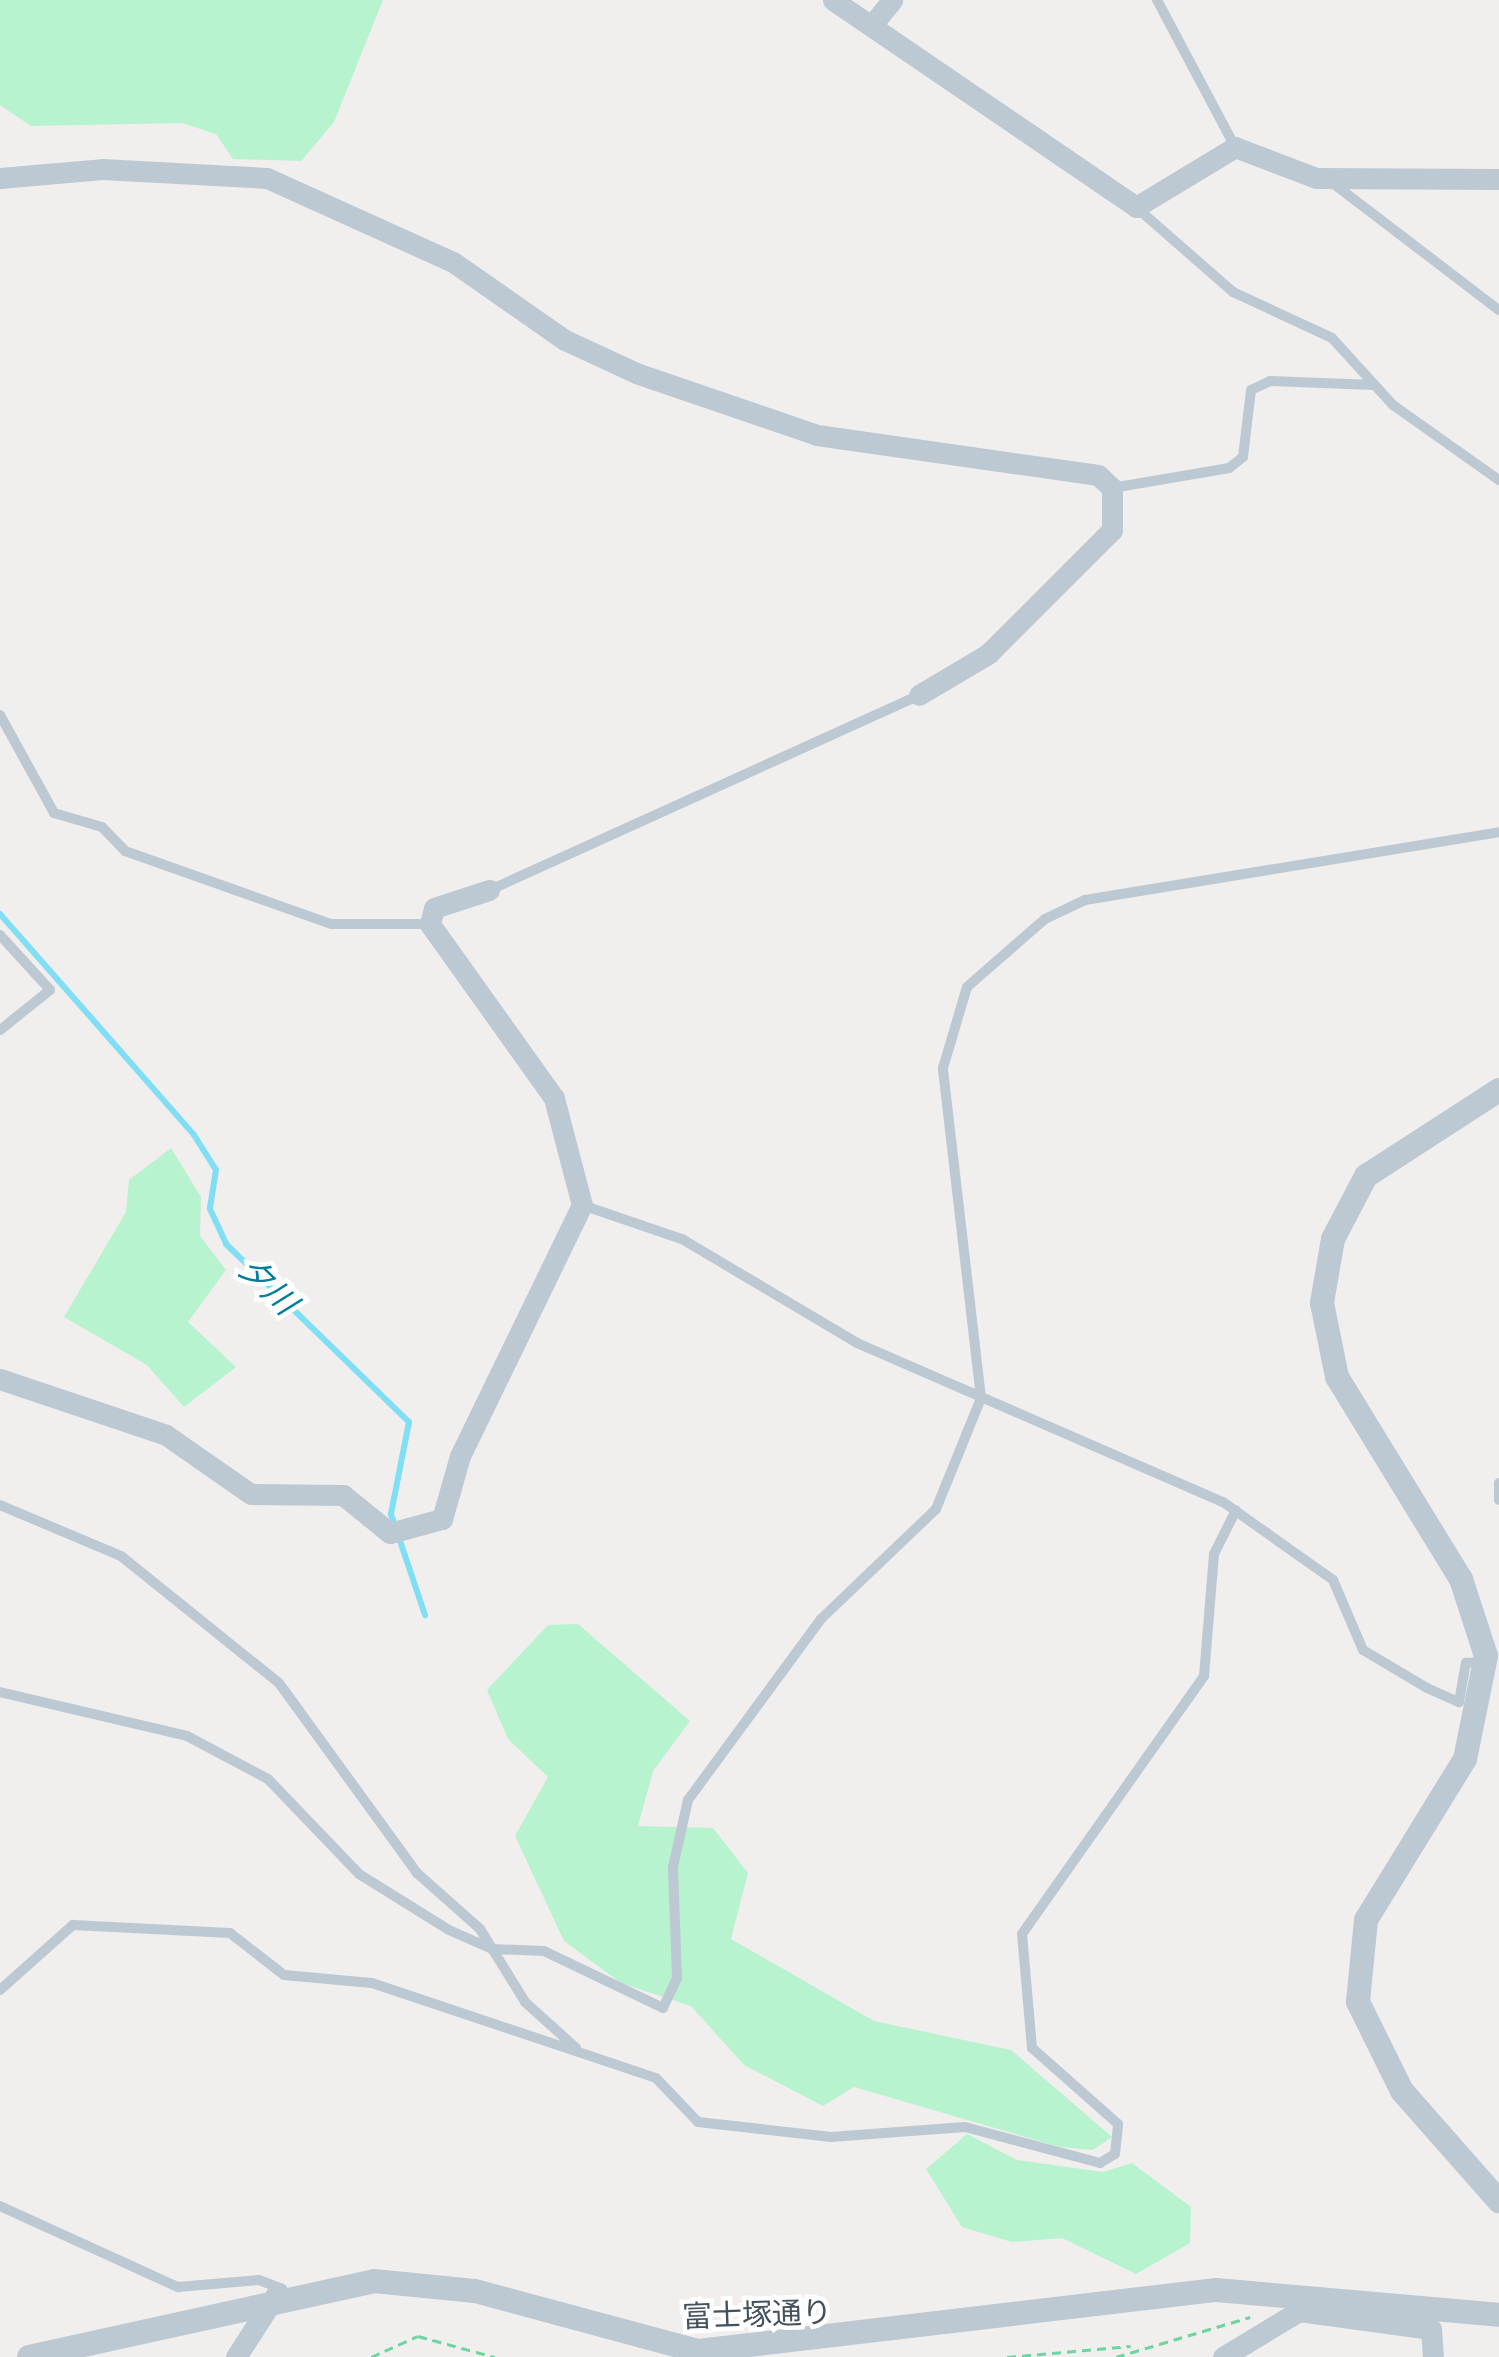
<!DOCTYPE html>
<html>
<head>
<meta charset="utf-8">
<style>
	body { margin:0 }
	#map { position:relative; width:1499px; height:2357px; overflow:hidden; background:#f1eeee; font-family:"Golos Text","Noto Sans JP",sans-serif }
	div>[style] { position:absolute }
	.green>* { inset:0; background:#b7f3ce }
	.stream>* { height:6px; margin:-3px; padding:0 3px; transform-origin:3px; border-radius:3px; background:#80def5 }
	.path>* { height:3px; margin-top:-1.5px; transform-origin:0; background:repeating-linear-gradient(90deg,#6cd5a0 0 9px,transparent 0 15px) }
	.service>* { height:10px; margin:-5px; padding:0 5px; transform-origin:5px; border-radius:5px; background:#bdc9d2 }
	.minor>* { height:21px; margin:-10.5px; padding:0 10.5px; transform-origin:10.5px; border-radius:10.5px; background:#bdc9d2 }
	.tertiary>* { height:24px; margin:-12px; padding:0 12px; transform-origin:12px; border-radius:12px; background:#bdc9d2 }
	span { translate:-50% -50%; white-space:nowrap; text-align:center; line-height:1.15; -webkit-text-stroke:9px #fff; paint-order:stroke }
	.street-label { font-size:30px; color:#44525d }
	.water-label { font-size:33px; color:#037e9c; font-style:italic }
</style>
</head>
<body>
<div id="map">
	<div class="green">
		<div style="clip-path:polygon(0 0,383px 0,334px 122px,301px 161px,233px 159px,216px 134px,182px 123px,31px 126px,0 105px)"></div>
		<div style="clip-path:polygon(171px 1148px,201px 1197px,200px 1236px,226px 1270px,188px 1322px,236px 1367px,184px 1407px,147px 1365px,64px 1317px,126px 1212px,129px 1180px)"></div>
		<div style="clip-path:polygon(578px 1624px,690px 1721px,653px 1771px,638px 1826px,713px 1828px,748px 1873px,731px 1939px,874px 2021px,1011px 2050px,1112px 2137px,1093px 2150px,1060px 2147px,854px 2087px,823px 2106px,744px 2065px,691px 2006px,621px 1983px,564px 1941px,515px 1836px,548px 1777px,508px 1739px,487px 1690px,548px 1625px)"></div>
		<div style="clip-path:polygon(967px 2134px,1017px 2160px,1103px 2172px,1132px 2163px,1191px 2207px,1190px 2243px,1136px 2274px,1062px 2238px,1012px 2242px,962px 2227px,926px 2169px)"></div>
	</div>
	<div class="stream">
		<div style="left:0;top:914px;width:294px;rotate:48.7deg"></div>
		<div style="left:194px;top:1135px;width:41px;rotate:57.8deg"></div>
		<div style="left:216px;top:1170px;width:39px;rotate:99deg"></div>
		<div style="left:210px;top:1209px;width:38px;rotate:65deg"></div>
		<div style="left:226px;top:1244px;width:255px;rotate:44.2deg"></div>
		<div style="left:409px;top:1422px;width:94px;rotate:101.1deg"></div>
		<div style="left:391px;top:1514px;width:107px;rotate:71.4deg"></div>
	</div>
	<div class="path">
		<div style="left:371px;top:2357px;width:51px;rotate:-24.1deg"></div>
		<div style="left:418px;top:2336px;width:80px;rotate:15.3deg"></div>
		<div style="left:1007px;top:2357px;width:124px;rotate:-5.1deg"></div>
		<div style="left:1116px;top:2357px;width:140px;rotate:-16.6deg"></div>
	</div>
	<div class="service">
		<div style="left:1157px;top:0;width:166px;rotate:62deg"></div>
		<div style="left:1330px;top:181px;width:213px;rotate:37.4deg"></div>
		<div style="left:1137px;top:208px;width:128px;rotate:41.2deg"></div>
		<div style="left:1233px;top:292px;width:109px;rotate:24.9deg"></div>
		<div style="left:1332px;top:338px;width:91px;rotate:47.7deg"></div>
		<div style="left:1393px;top:405px;width:130px;rotate:35.3deg"></div>
		<div style="left:1112px;top:488px;width:119px;rotate:-9.7deg"></div>
		<div style="left:1229px;top:468px;width:18px;rotate:-38deg"></div>
		<div style="left:1243px;top:457px;width:67px;rotate:-83.2deg"></div>
		<div style="left:1251px;top:390px;width:21px;rotate:-25deg"></div>
		<div style="left:1270px;top:381px;width:104px;rotate:2.2deg"></div>
		<div style="left:0;top:715px;width:112px;rotate:61.1deg"></div>
		<div style="left:54px;top:813px;width:50px;rotate:16.3deg"></div>
		<div style="left:102px;top:827px;width:33px;rotate:46deg"></div>
		<div style="left:125px;top:851px;width:219px;rotate:19.5deg"></div>
		<div style="left:331px;top:924px;width:99px"></div>
		<div style="left:490px;top:890px;width:471px;rotate:-24.4deg"></div>
		<div style="left:0;top:935px;width:74px;rotate:47.7deg"></div>
		<div style="left:50px;top:990px;width:64px;rotate:141.3deg"></div>
		<div style="left:582px;top:1205px;width:106px;rotate:18.8deg"></div>
		<div style="left:682px;top:1239px;width:204px;rotate:30.7deg"></div>
		<div style="left:857px;top:1343px;width:399px;rotate:23.5deg"></div>
		<div style="left:1223px;top:1502px;width:135px;rotate:35.3deg"></div>
		<div style="left:1333px;top:1580px;width:76px;rotate:66.8deg"></div>
		<div style="left:1363px;top:1650px;width:74px;rotate:30.7deg"></div>
		<div style="left:1427px;top:1688px;width:35px;rotate:24deg"></div>
		<div style="left:1459px;top:1702px;width:40px;rotate:-80deg"></div>
		<div style="left:1466px;top:1663px;width:18px;rotate:-3deg"></div>
		<div style="left:1499px;top:1483px;width:17px;rotate:90deg"></div>
		<div style="left:0;top:1505px;width:131px;rotate:22.9deg"></div>
		<div style="left:121px;top:1556px;width:203px;rotate:38.8deg"></div>
		<div style="left:279px;top:1683px;width:235px;rotate:54deg"></div>
		<div style="left:417px;top:1873px;width:84px;rotate:41.6deg"></div>
		<div style="left:480px;top:1929px;width:86px;rotate:58.3deg"></div>
		<div style="left:525px;top:2002px;width:69px;rotate:42deg"></div>
		<div style="left:0;top:1692px;width:192px;rotate:13.2deg"></div>
		<div style="left:187px;top:1736px;width:92px;rotate:28deg"></div>
		<div style="left:268px;top:1779px;width:132px;rotate:46.2deg"></div>
		<div style="left:359px;top:1874px;width:106px;rotate:31.9deg"></div>
		<div style="left:449px;top:1930px;width:47px;rotate:23.8deg"></div>
		<div style="left:492px;top:1949px;width:52px;rotate:2.2deg"></div>
		<div style="left:544px;top:1951px;width:132px;rotate:25.6deg"></div>
		<div style="left:663px;top:2008px;width:33px;rotate:-65deg"></div>
		<div style="left:677px;top:1978px;width:111px;rotate:-92.1deg"></div>
		<div style="left:673px;top:1867px;width:69px;rotate:-77.4deg"></div>
		<div style="left:688px;top:1800px;width:225px;rotate:-53.7deg"></div>
		<div style="left:821px;top:1619px;width:159px;rotate:-43.7deg"></div>
		<div style="left:936px;top:1509px;width:120px;rotate:-67.9deg"></div>
		<div style="left:981px;top:1398px;width:332px;rotate:-96.6deg"></div>
		<div style="left:943px;top:1068px;width:84px;rotate:-73.5deg"></div>
		<div style="left:967px;top:987px;width:103px;rotate:-41.1deg"></div>
		<div style="left:1045px;top:919px;width:44px;rotate:-25.4deg"></div>
		<div style="left:1085px;top:900px;width:420px;rotate:-9.3deg"></div>
		<div style="left:0;top:1990px;width:98px;rotate:-41.7deg"></div>
		<div style="left:73px;top:1925px;width:157px;rotate:2.9deg"></div>
		<div style="left:230px;top:1933px;width:68px;rotate:37.9deg"></div>
		<div style="left:284px;top:1975px;width:88px;rotate:5.2deg"></div>
		<div style="left:372px;top:1983px;width:299px;rotate:18.5deg"></div>
		<div style="left:656px;top:2078px;width:61px;rotate:46.3deg"></div>
		<div style="left:698px;top:2122px;width:134px;rotate:6.4deg"></div>
		<div style="left:831px;top:2137px;width:134px;rotate:-4.3deg"></div>
		<div style="left:965px;top:2127px;width:140px;rotate:14.9deg"></div>
		<div style="left:1100px;top:2163px;width:17px;rotate:-31deg"></div>
		<div style="left:1115px;top:2154px;width:30px;rotate:-84deg"></div>
		<div style="left:1118px;top:2124px;width:115px;rotate:-138.5deg"></div>
		<div style="left:1032px;top:2048px;width:114px;rotate:-95deg"></div>
		<div style="left:1022px;top:1934px;width:316px;rotate:-54.8deg"></div>
		<div style="left:1204px;top:1676px;width:122px;rotate:-85.3deg"></div>
		<div style="left:1214px;top:1554px;width:49px;rotate:-63.4deg"></div>
		<div style="left:0;top:2206px;width:196px;rotate:24.5deg"></div>
		<div style="left:178px;top:2287px;width:81px;rotate:-4.9deg"></div>
		<div style="left:259px;top:2280px;width:25px;rotate:21deg"></div>
	</div>
	<div class="minor">
		<div style="left:833px;top:0;width:367px;rotate:34.3deg"></div>
		<div style="left:1136px;top:207px;width:116px;rotate:-31.2deg"></div>
		<div style="left:1235px;top:147px;width:87px;rotate:20.9deg"></div>
		<div style="left:1316px;top:178px;width:183px;rotate:0.3deg"></div>
		<div style="left:872px;top:25px;width:32px;rotate:-51deg"></div>
		<div style="left:0;top:178px;width:102px;rotate:-5deg"></div>
		<div style="left:102px;top:169px;width:165px;rotate:3.1deg"></div>
		<div style="left:267px;top:178px;width:204px;rotate:24.3deg"></div>
		<div style="left:453px;top:262px;width:136px;rotate:34.9deg"></div>
		<div style="left:565px;top:340px;width:78px;rotate:24.9deg"></div>
		<div style="left:636px;top:373px;width:191px;rotate:18.9deg"></div>
		<div style="left:817px;top:435px;width:284px;rotate:8.1deg"></div>
		<div style="left:1098px;top:475px;width:19px;rotate:43deg"></div>
		<div style="left:1112px;top:488px;width:42px;rotate:90deg"></div>
		<div style="left:1112px;top:530px;width:175px;rotate:135deg"></div>
		<div style="left:988px;top:654px;width:80px;rotate:149.3deg"></div>
		<div style="left:0;top:1379px;width:175px;rotate:18.6deg"></div>
		<div style="left:166px;top:1435px;width:103px;rotate:34.8deg"></div>
		<div style="left:251px;top:1494px;width:92px;rotate:0.6deg"></div>
		<div style="left:343px;top:1495px;width:60px;rotate:39deg"></div>
		<div style="left:390px;top:1533px;width:54px;rotate:-15.1deg"></div>
		<div style="left:442px;top:1519px;width:66px;rotate:-74.1deg"></div>
		<div style="left:460px;top:1456px;width:279px;rotate:-64.1deg"></div>
		<div style="left:582px;top:1205px;width:111px;rotate:-104.7deg"></div>
		<div style="left:554px;top:1098px;width:214px;rotate:-125.5deg"></div>
		<div style="left:430px;top:924px;width:16px;rotate:-76deg"></div>
		<div style="left:434px;top:908px;width:58px;rotate:-18.1deg"></div>
		<div style="left:1299px;top:2311px;width:133px;rotate:7.8deg"></div>
		<div style="left:1431px;top:2329px;width:28px;rotate:86deg"></div>
		<div style="left:236px;top:2357px;width:74px;rotate:-57.2deg"></div>
		<div style="left:1223px;top:2357px;width:89px;rotate:-31.2deg"></div>
		<div style="left:1299px;top:2311px;width:13px;rotate:-86deg"></div>
	</div>
	<div class="tertiary">
		<div style="left:1499px;top:1090px;width:158px;rotate:147.1deg"></div>
		<div style="left:1366px;top:1176px;width:71px;rotate:117.6deg"></div>
		<div style="left:1333px;top:1239px;width:65px;rotate:99.8deg"></div>
		<div style="left:1322px;top:1303px;width:76px;rotate:78.5deg"></div>
		<div style="left:1337px;top:1377px;width:237px;rotate:58.5deg"></div>
		<div style="left:1461px;top:1579px;width:81px;rotate:72deg"></div>
		<div style="left:1486px;top:1656px;width:105px;rotate:101.5deg"></div>
		<div style="left:1465px;top:1759px;width:189px;rotate:121.6deg"></div>
		<div style="left:1366px;top:1920px;width:82px;rotate:95.6deg"></div>
		<div style="left:1358px;top:2002px;width:99px;rotate:63.7deg"></div>
		<div style="left:1402px;top:2091px;width:147px;rotate:48.6deg"></div>
		<div style="left:29px;top:2357px;width:353px;rotate:-12.4deg"></div>
		<div style="left:374px;top:2281px;width:101px;rotate:5.7deg"></div>
		<div style="left:475px;top:2291px;width:231px;rotate:15.1deg"></div>
		<div style="left:698px;top:2351px;width:522px;rotate:-6.72deg"></div>
		<div style="left:1216px;top:2290px;width:284px;rotate:5deg"></div>
	</div>
	<div class="street-label">
		<span style="left:757px;top:2314px;rotate:-2deg">富士塚通り</span>
	</div>
	<div class="water-label">
		<span style="left:268px;top:1285px;rotate:44deg">夕川</span>
	</div>
</div>
</body>
</html>
